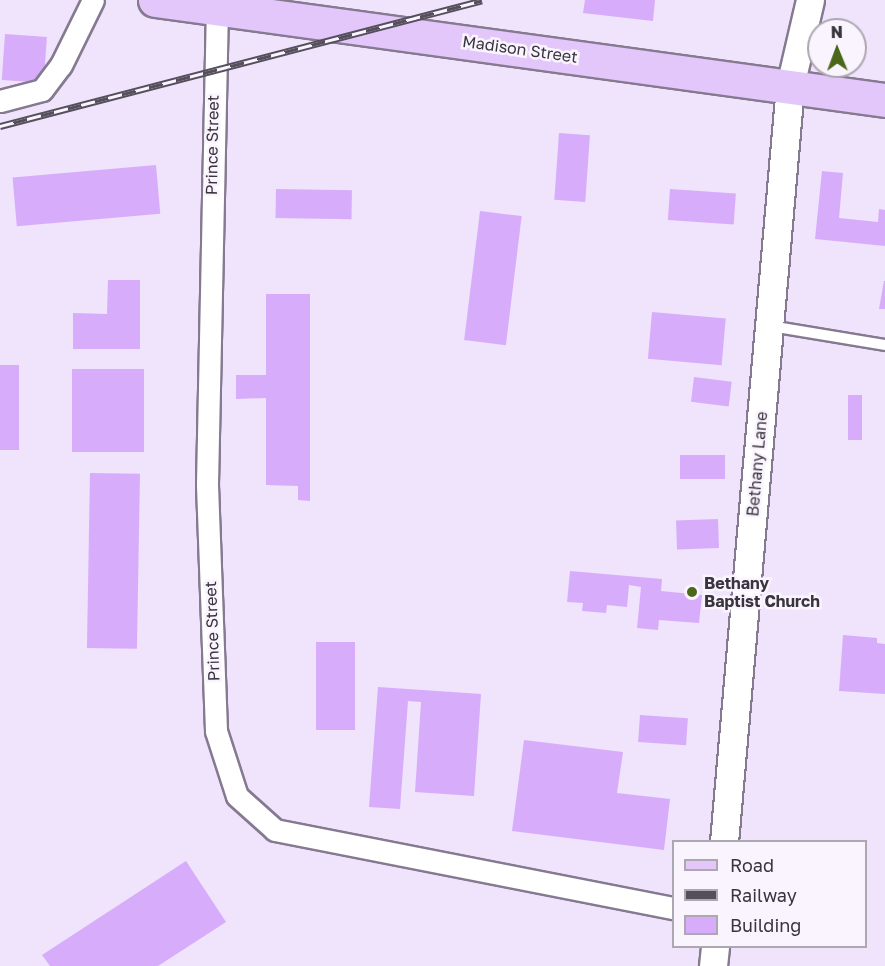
<!DOCTYPE html>
<html>
<head>
<meta charset="utf-8">
<style>
	body { margin:0 }
	#map { position:relative; width:885px; height:966px; overflow:hidden; background:#f0e3fc; font-family:"Golos Text",sans-serif }
	div>[style] { position:absolute }
	.building>* { inset:0; background:#d7adfb; transform-origin:0 0 }
	.roads { filter:drop-shadow(2px 0 #857a90) drop-shadow(-2px 0 #857a90) drop-shadow(0 2px #857a90) drop-shadow(0 -2px #857a90) }
	.service>* { height:10px; margin:-5px; padding:0 5px; transform-origin:5px; border-radius:5px; background:#fff }
	.minor>* { height:21px; margin:-10.5px; padding:0 10.5px; transform-origin:10.5px; border-radius:10.5px; background:#fff }
	.tertiary>* { height:27px; margin:-13.5px; padding:0 13.5px; transform-origin:13.5px; border-radius:13.5px; background:#fff }
	.primary>* { height:33px; margin:-16.5px; padding:0 16.5px; transform-origin:16.5px; border-radius:16.5px; background:#e3c7fb }
	.rail>* { height:7px; margin-top:-3.5px; transform-origin:0; background:repeating-linear-gradient(90deg,#f9f4fe 0 14px,#554f5b 0 28px); box-sizing:border-box; border-block:2px solid #554f5b }
	.dots>* { width:16px; height:16px; translate:-50% -50%; box-sizing:border-box; border:3px solid #f9f4fe; border-radius:50% }
	span { translate:-50% -50%; white-space:nowrap; text-align:center; line-height:1.15; -webkit-text-stroke:5px #f9f4fe; paint-order:stroke }
	.street-label { font-size:16px; color:#39343e }
	.poi-label { font-size:16px; color:#39343e; font-weight:700 }
	.left { translate:0 -50%; text-align:left }
	.legend { position:absolute; left:672px; top:840px; width:195px; height:108px; box-sizing:border-box; background:#f9f4fe; border:2px solid #aca7b1; margin:0; padding:8px 10px; list-style:none; font-size:18px; color:#39343e }
	.legend li { display:flex; align-items:center; gap:12px; height:30px }
	.legend b { width:30px; border:2px solid #aca7b1 }
	.north { position:absolute; left:807px; top:18px; width:60px; height:60px; box-sizing:border-box; background:#f9f4fe; border:2px solid #aca7b1; border-radius:50%; rotate:359deg; font-size:16px; font-weight:700; line-height:24px; text-align:center; color:#39343e }
	.north::after { content:''; display:block; margin:auto; width:21px; height:27px; background:#4b671a; clip-path:polygon(50% 0,100% 100%,50% 72%,0 100%) }
</style>
</head>
<body>
<div id="map">
	<div class="building">
		<div style="clip-path:polygon(585px 0,655px 0,653px 21px,583px 13px)"></div>
		<div style="left:5px;top:34px;width:42px;height:46px;rotate:4deg"></div>
		<div style="left:559px;top:133px;width:31px;height:67px;rotate:4deg"></div>
		<div style="left:156px;top:165px;width:49px;height:144px;rotate:85deg"></div>
		<div style="clip-path:polygon(822px 171px,843px 173px,839px 218px,878px 222px,879px 209px,885px 210px,885px 246px,815px 239px)"></div>
		<div style="left:276px;top:189px;width:76px;height:29px;rotate:1deg"></div>
		<div style="left:670px;top:189px;width:66px;height:31px;rotate:4deg"></div>
		<div style="left:480px;top:211px;width:42px;height:130px;rotate:7deg"></div>
		<div style="clip-path:polygon(108px 280px,140px 280px,140px 349px,73px 349px,73px 313px,107px 314px)"></div>
		<div style="clip-path:polygon(884px 281px,885px 281px,885px 309px,879px 309px)"></div>
		<div style="clip-path:polygon(266px 294px,310px 294px,310px 501px,298px 500px,298px 486px,266px 485px,266px 398px,236px 399px,236px 375px,266px 375px)"></div>
		<div style="left:652px;top:312px;width:74px;height:47px;rotate:5deg"></div>
		<div style="left:0;top:365px;width:19px;height:85px"></div>
		<div style="left:72px;top:369px;width:72px;height:83px"></div>
		<div style="left:694px;top:377px;width:38px;height:25px;rotate:7deg"></div>
		<div style="left:848px;top:395px;width:14px;height:45px"></div>
		<div style="left:680px;top:455px;width:45px;height:24px"></div>
		<div style="left:90px;top:473px;width:50px;height:175px;rotate:1deg"></div>
		<div style="left:718px;top:519px;width:29px;height:42px;rotate:88deg"></div>
		<div style="clip-path:polygon(570px 571px,662px 579px,661px 591px,702px 595px,699px 623px,659px 620px,658px 630px,637px 628px,641px 587px,629px 585px,627px 607px,607px 605px,606px 613px,582px 611px,583px 603px,567px 602px)"></div>
		<div style="clip-path:polygon(843px 635px,877px 638px,877px 643px,885px 644px,885px 694px,839px 691px)"></div>
		<div style="left:316px;top:642px;width:39px;height:88px"></div>
		<div style="clip-path:polygon(378px 687px,481px 694px,474px 796px,415px 792px,421px 702px,408px 701px,400px 809px,369px 807px)"></div>
		<div style="left:640px;top:715px;width:48px;height:27px;rotate:4deg"></div>
		<div style="clip-path:polygon(524px 740px,623px 752px,617px 793px,670px 799px,664px 850px,512px 831px)"></div>
		<div style="clip-path:polygon(186px 861px,226px 922px,158px 966px,50px 966px,42px 955px)"></div>
	</div>
	<div class="roads">
		<div class="service">
			<div style="left:770px;top:326px;width:117px;rotate:9.4deg"></div>
		</div>
		<div class="minor">
			<div style="left:217px;top:6px;width:479px;rotate:91.2deg"></div>
			<div style="left:207px;top:485px;width:246px;rotate:87.9deg"></div>
			<div style="left:216px;top:731px;width:68px;rotate:72.1deg"></div>
			<div style="left:237px;top:796px;width:51px;rotate:41.8deg"></div>
			<div style="left:275px;top:830px;width:407px;rotate:11.1deg"></div>
			<div style="left:0;top:101px;width:43px;rotate:-14.7deg"></div>
			<div style="left:42px;top:90px;width:31px;rotate:-53deg"></div>
			<div style="left:61px;top:65px;width:72px;rotate:-63.8deg"></div>
		</div>
		<div class="tertiary">
			<div style="left:724px;top:842px;width:759px;rotate:-85.01deg"></div>
			<div style="left:790px;top:86px;width:88px;rotate:-76.9deg"></div>
			<div style="left:713px;top:966px;width:20px;rotate:-84deg"></div>
		</div>
		<div class="primary">
			<div style="left:155px;top:0;width:737px;rotate:7.8deg"></div>
		</div>
	</div>
	<div class="rail">
		<div style="left:0;top:126px;width:498px;rotate:-14.6deg"></div>
	</div>
	<div class="dots">
		<div style="left:692px;top:592px;background:#4b671a"></div>
	</div>
	<div class="street-label">
		<span style="left:520px;top:49px;rotate:8deg">Madison Street</span>
		<span style="left:212px;top:145px;rotate:-89deg">Prince Street</span>
		<span style="left:757px;top:464px;rotate:-85deg">Bethany Lane</span>
		<span style="left:212px;top:631px;rotate:-92deg">Prince Street</span>
	</div>
	<div class="poi-label">
		<span class="left" style="left:704px;top:592px">Bethany<br>Baptist Church</span>
	</div>
	<ul class="legend">
	<li><b style="height:8px;background:#e3c7fb"></b>Road</li>
	<li><b style="height:8px;background:#554f5b"></b>Railway</li>
	<li><b style="height:16px;background:#d7adfb"></b>Building</li>
	</ul>
	<div class="north">N</div>
</div>
</body>
</html>
